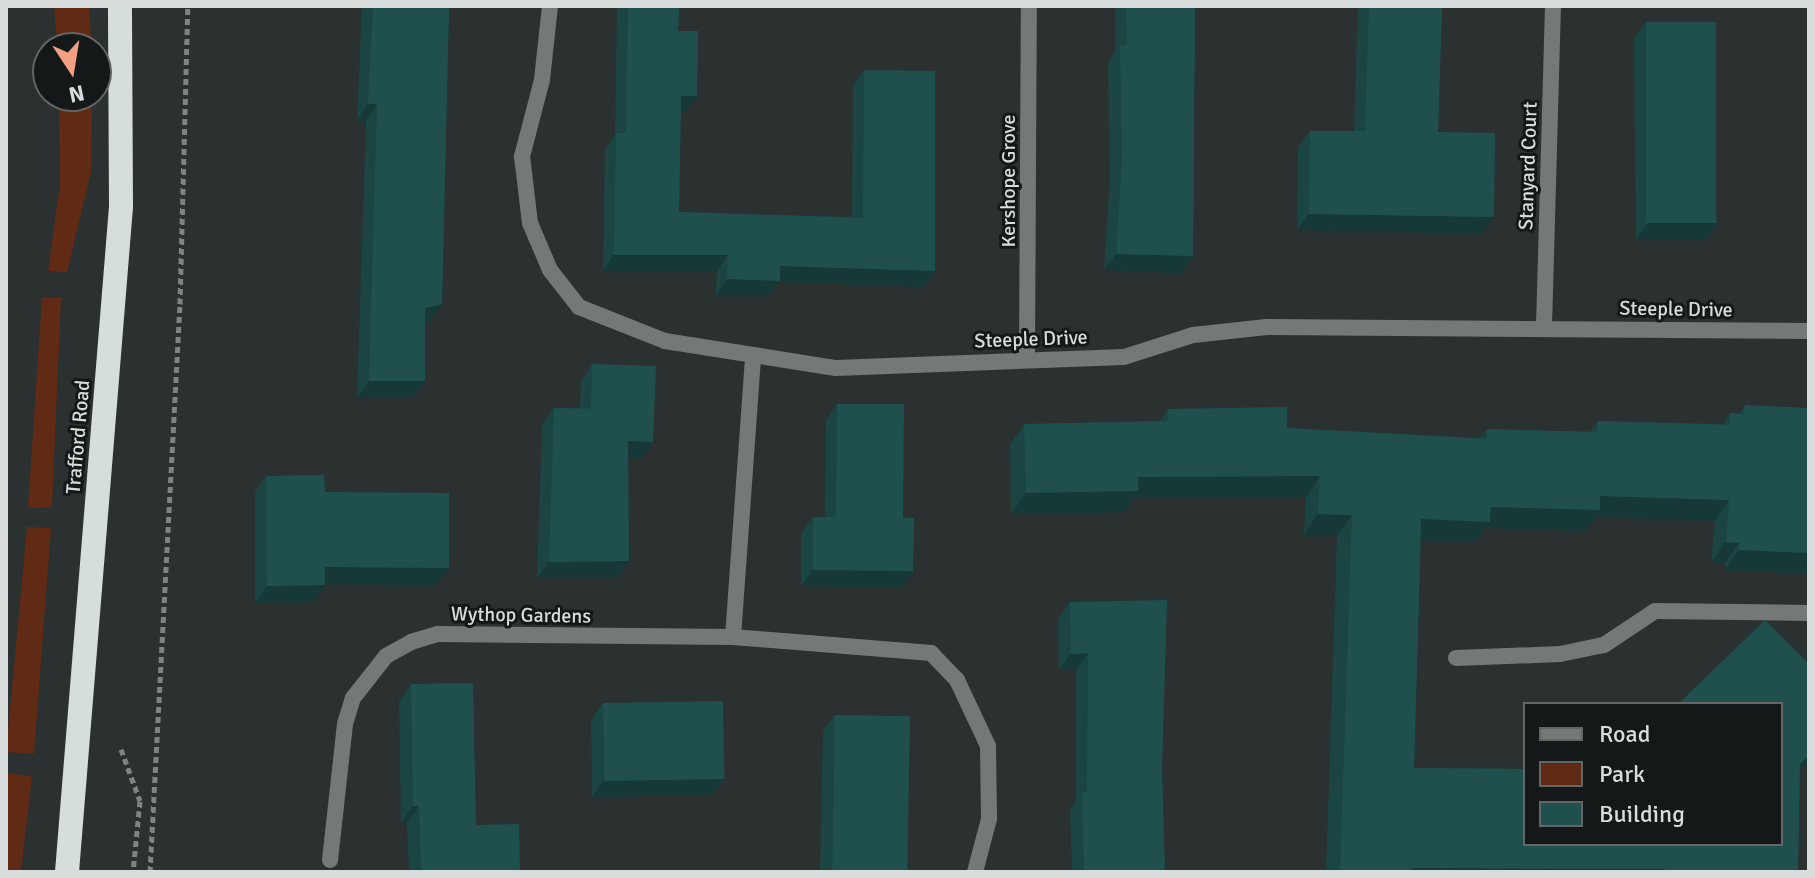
<!DOCTYPE html>
<html>
<head>
<meta charset="utf-8">
<style>
	body { margin:0 }
	#map { position:relative; width:1815px; height:878px; overflow:hidden; background:#2b3130; font-family:Signika,sans-serif }
	div>[style] { position:absolute }
	.green>* { inset:0; background:#612a15 }
	.path>* { height:5px; margin-top:-2.5px; transform-origin:0; background:repeating-linear-gradient(90deg,#7f8483 0 6px,transparent 0 10px) }
	.lane>* { height:16px; margin:-8px; padding:0 8px; transform-origin:8px; border-radius:8px; background:#757878 }
	.street>* { height:16px; margin:-8px; padding:0 8px; transform-origin:8px; border-radius:8px; background:#757878 }
	.highway>* { height:24px; margin:-12px; padding:0 12px; transform-origin:12px; border-radius:12px; background:#d6dedd }
	.wall>* { inset:0; background:#1b4542 }
	.shaded-wall>* { inset:0; background:#163836 }
	.building>* { inset:0; background:#1f504d; transform-origin:0 0 }
	span { translate:-50% -50%; white-space:nowrap; text-align:center; line-height:1.15; -webkit-text-stroke:6px #151818; paint-order:stroke }
	.street-label { font-size:20px; color:#d9dcdc }
	.frame { position:absolute; inset:0; border:8px solid #d9dcdc; pointer-events:none }
	.legend { position:absolute; left:1523px; top:702px; width:260px; height:144px; box-sizing:border-box; background:#151818; border:2px solid #636666; margin:0; padding:10px 14px; list-style:none; font-size:24px; color:#d9dcdc }
	.legend li { display:flex; align-items:center; gap:16px; height:40px }
	.legend b { width:40px; border:2px solid #636666 }
	.north { position:absolute; left:32px; top:32px; width:80px; height:80px; box-sizing:border-box; background:#151818; border:2px solid #636666; border-radius:50%; rotate:168deg; font-size:22px; font-weight:700; line-height:32px; text-align:center; color:#d9dcdc }
	.north::after { content:''; display:block; margin:auto; width:28px; height:36px; background:#f39f82; clip-path:polygon(50% 0,100% 100%,50% 72%,0 100%) }
</style>
</head>
<body>
<div id="map">
	<div class="green">
		<div style="clip-path:polygon(54px 6px,89px 6px,91px 38px,57px 43px)"></div>
		<div style="clip-path:polygon(59px 96px,92px 96px,91px 172px,67px 272px,48px 271px,60px 184px)"></div>
		<div style="clip-path:polygon(61px 297px,52px 507px,28px 508px,42px 298px)"></div>
		<div style="clip-path:polygon(27px 527px,51px 528px,34px 754px,6px 752px)"></div>
		<div style="clip-path:polygon(6px 773px,32px 776px,21px 872px,6px 872px)"></div>
	</div>
	<div class="path">
		<div style="left:121px;top:749px;width:55px;rotate:69.9deg"></div>
		<div style="left:140px;top:801px;width:71px;rotate:95.6deg"></div>
		<div style="left:150px;top:872px;width:569px;rotate:-86.98deg"></div>
		<div style="left:180px;top:304px;width:298px;rotate:-88.5deg"></div>
	</div>
	<div class="lane">
		<div style="left:1456px;top:658px;width:104px;rotate:-2.2deg"></div>
		<div style="left:1560px;top:654px;width:45px;rotate:-11.6deg"></div>
		<div style="left:1604px;top:645px;width:61px;rotate:-33.7deg"></div>
	</div>
	<div class="street">
		<div style="left:550px;top:6px;width:74px;rotate:96.2deg"></div>
		<div style="left:542px;top:80px;width:79px;rotate:104.7deg"></div>
		<div style="left:522px;top:156px;width:67px;rotate:83.2deg"></div>
		<div style="left:530px;top:223px;width:51px;rotate:66.9deg"></div>
		<div style="left:550px;top:270px;width:47px;rotate:51.9deg"></div>
		<div style="left:579px;top:307px;width:92px;rotate:21.6deg"></div>
		<div style="left:665px;top:341px;width:173px;rotate:9deg"></div>
		<div style="left:836px;top:368px;width:288px;rotate:-2.2deg"></div>
		<div style="left:1124px;top:357px;width:72px;rotate:-17.7deg"></div>
		<div style="left:1193px;top:335px;width:74px;rotate:-6.2deg"></div>
		<div style="left:1267px;top:327px;width:542px;rotate:0.42deg"></div>
		<div style="left:1544px;top:327px;width:321px;rotate:-88.4deg"></div>
		<div style="left:1027px;top:357px;width:351px;rotate:-89.7deg"></div>
		<div style="left:1655px;top:611px;width:154px;rotate:0.7deg"></div>
		<div style="left:733px;top:637px;width:280px;rotate:-85.9deg"></div>
		<div style="left:330px;top:860px;width:137px;rotate:-83.7deg"></div>
		<div style="left:345px;top:724px;width:27px;rotate:-73deg"></div>
		<div style="left:353px;top:698px;width:53px;rotate:-51.8deg"></div>
		<div style="left:386px;top:656px;width:29px;rotate:-29deg"></div>
		<div style="left:411px;top:642px;width:28px;rotate:-17deg"></div>
		<div style="left:438px;top:634px;width:295px;rotate:0.6deg"></div>
		<div style="left:733px;top:637px;width:199px;rotate:4.6deg"></div>
		<div style="left:931px;top:653px;width:37px;rotate:46deg"></div>
		<div style="left:957px;top:680px;width:73px;rotate:64.8deg"></div>
		<div style="left:988px;top:746px;width:73px;rotate:89.2deg"></div>
		<div style="left:989px;top:819px;width:55px;rotate:104.8deg"></div>
	</div>
	<div class="highway">
		<div style="left:67px;top:872px;width:668px;rotate:-85.36deg"></div>
		<div style="left:121px;top:206px;width:200px;rotate:-90.3deg"></div>
	</div>
	<div class="wall">
		<div style="clip-path:polygon(362px 6px,449px 6px,442px 304px,430px 321px,425px 322px,413px 398px,357px 398px,366px 121px,357px 121px)"></div>
		<div style="clip-path:polygon(617px 6px,679px 6px,678px 31px,686px 112px,681px 112px,679px 212px,852px 217px,853px 86px,864px 70px,935px 271px,924px 287px,779px 282px,769px 296px,716px 295px,717px 271px,603px 271px,605px 149px,615px 134px)"></div>
		<div style="clip-path:polygon(1115px 6px,1197px 6px,1195px 9px,1193px 256px,1182px 273px,1104px 270px,1110px 177px,1108px 62px,1115px 52px)"></div>
		<div style="clip-path:polygon(1358px 6px,1442px 6px,1438px 132px,1482px 234px,1297px 230px,1298px 147px,1310px 131px,1354px 131px)"></div>
		<div style="clip-path:polygon(1646px 22px,1718px 223px,1706px 240px,1636px 240px,1634px 38px)"></div>
		<div style="clip-path:polygon(592px 364px,641px 459px,628px 458px,629px 561px,617px 578px,537px 578px,542px 424px,554px 408px,580px 408px,581px 381px)"></div>
		<div style="clip-path:polygon(837px 404px,902px 588px,801px 586px,801px 534px,813px 517px,825px 517px,826px 420px)"></div>
		<div style="clip-path:polygon(1745px 405px,1809px 574px,1725px 570px,1725px 563px,1711px 562px,1715px 521px,1595px 517px,1586px 531px,1486px 528px,1475px 542px,1421px 540px,1414px 768px,1799px 771px,1798px 872px,1326px 872px,1337px 536px,1304px 535px,1306px 497px,1134px 497px,1124px 512px,1011px 514px,1010px 444px,1024px 424px,1160px 421px,1168px 409px,1287px 428px,1480px 438px,1487px 429px,1590px 432px,1598px 421px,1723px 424px,1730px 413px,1739px 414px)"></div>
		<div style="clip-path:polygon(266px 476px,325px 492px,437px 585px,325px 584px,313px 602px,255px 603px,255px 492px)"></div>
		<div style="clip-path:polygon(1070px 602px,1162px 771px,1165px 872px,1072px 872px,1070px 809px,1076px 801px,1076px 670px,1059px 670px,1058px 618px)"></div>
		<div style="clip-path:polygon(411px 684px,476px 825px,520px 872px,409px 872px,407px 823px,401px 823px,399px 701px)"></div>
		<div style="clip-path:polygon(603px 703px,724px 779px,712px 795px,592px 797px,591px 720px)"></div>
		<div style="clip-path:polygon(835px 715px,910px 872px,820px 872px,823px 731px)"></div>
	</div>
	<div class="shaded-wall">
		<div style="clip-path:polygon(681px 96px,697px 96px,686px 112px,670px 112px)"></div>
		<div style="clip-path:polygon(368px 104px,377px 104px,366px 121px,357px 121px)"></div>
		<div style="clip-path:polygon(1309px 214px,1494px 217px,1482px 234px,1297px 230px)"></div>
		<div style="clip-path:polygon(1648px 223px,1718px 223px,1706px 240px,1636px 240px)"></div>
		<div style="clip-path:polygon(1116px 254px,1193px 256px,1182px 273px,1104px 270px)"></div>
		<div style="clip-path:polygon(614px 255px,728px 255px,717px 271px,603px 271px)"></div>
		<div style="clip-path:polygon(780px 266px,935px 271px,924px 287px,779px 282px,769px 296px,716px 295px,727px 279px)"></div>
		<div style="clip-path:polygon(442px 304px,430px 321px,413px 325px,425px 308px)"></div>
		<div style="clip-path:polygon(369px 381px,425px 381px,413px 398px,357px 398px)"></div>
		<div style="clip-path:polygon(628px 441px,653px 442px,641px 459px,616px 458px)"></div>
		<div style="clip-path:polygon(1320px 476px,1306px 497px,1134px 497px,1124px 512px,1011px 514px,1026px 493px,1138px 477px)"></div>
		<div style="clip-path:polygon(1600px 496px,1729px 500px,1715px 521px,1595px 517px,1586px 531px,1486px 528px,1475px 542px,1407px 539px,1421px 519px,1491px 507px)"></div>
		<div style="clip-path:polygon(1318px 514px,1352px 515px,1337px 536px,1304px 535px)"></div>
		<div style="clip-path:polygon(1726px 542px,1739px 543px,1725px 563px,1711px 562px)"></div>
		<div style="clip-path:polygon(1739px 550px,1809px 553px,1809px 574px,1725px 570px)"></div>
		<div style="clip-path:polygon(629px 561px,617px 578px,537px 578px,549px 562px)"></div>
		<div style="clip-path:polygon(325px 567px,449px 568px,437px 585px,313px 584px)"></div>
		<div style="clip-path:polygon(813px 570px,913px 571px,902px 588px,801px 586px)"></div>
		<div style="clip-path:polygon(325px 585px,313px 602px,255px 603px,267px 586px)"></div>
		<div style="clip-path:polygon(1088px 653px,1076px 670px,1059px 670px,1071px 654px)"></div>
		<div style="clip-path:polygon(1809px 755px,1809px 761px,1785px 785px,1800px 764px)"></div>
		<div style="clip-path:polygon(724px 779px,712px 795px,592px 797px,604px 780px)"></div>
		<div style="clip-path:polygon(413px 806px,419px 806px,407px 823px,401px 823px)"></div>
		<div style="clip-path:polygon(1412px 868px,1665px 869px,1663px 872px,1409px 872px)"></div>
	</div>
	<div class="building">
		<div style="clip-path:polygon(373px 6px,449px 6px,442px 304px,425px 308px,425px 381px,369px 381px,377px 104px,368px 104px)"></div>
		<div style="clip-path:polygon(628px 6px,679px 6px,678px 31px,698px 31px,697px 96px,681px 96px,679px 212px,863px 218px,864px 70px,935px 71px,935px 271px,780px 266px,780px 281px,727px 279px,728px 255px,614px 255px,616px 133px,626px 133px)"></div>
		<div style="clip-path:polygon(1126px 6px,1195px 6px,1193px 256px,1116px 254px,1122px 161px,1120px 45px,1127px 45px)"></div>
		<div style="clip-path:polygon(1369px 6px,1442px 6px,1438px 132px,1495px 133px,1494px 217px,1309px 214px,1310px 131px,1365px 131px)"></div>
		<div style="left:1646px;top:22px;width:70px;height:201px"></div>
		<div style="clip-path:polygon(592px 364px,656px 366px,653px 442px,628px 441px,629px 561px,549px 562px,554px 408px,591px 409px)"></div>
		<div style="clip-path:polygon(837px 404px,904px 404px,903px 518px,914px 518px,913px 571px,813px 570px,813px 517px,836px 517px)"></div>
		<div style="clip-path:polygon(1745px 405px,1809px 408px,1809px 553px,1739px 550px,1739px 543px,1726px 542px,1729px 500px,1600px 496px,1600px 510px,1491px 507px,1490px 522px,1421px 519px,1414px 768px,1525px 769px,1525px 844px,1781px 844px,1781px 704px,1678px 704px,1765px 620px,1809px 664px,1809px 755px,1800px 764px,1798px 872px,1665px 872px,1665px 869px,1412px 868px,1411px 872px,1340px 872px,1352px 515px,1318px 514px,1320px 476px,1138px 477px,1138px 491px,1026px 493px,1024px 424px,1168px 421px,1168px 409px,1287px 407px,1287px 428px,1487px 439px,1487px 429px,1597px 432px,1598px 421px,1730px 425px,1730px 413px,1744px 414px)"></div>
		<div style="clip-path:polygon(324px 475px,325px 492px,449px 493px,449px 568px,325px 567px,325px 585px,267px 586px,266px 476px)"></div>
		<div style="clip-path:polygon(1167px 600px,1162px 771px,1165px 872px,1084px 872px,1082px 792px,1087px 792px,1088px 653px,1071px 654px,1070px 602px)"></div>
		<div style="clip-path:polygon(473px 683px,476px 825px,519px 824px,520px 872px,421px 872px,419px 806px,413px 806px,411px 684px)"></div>
		<div style="left:723px;top:701px;width:78px;height:120px;rotate:89deg"></div>
		<div style="left:835px;top:715px;width:75px;height:157px;rotate:1deg"></div>
	</div>
	<div class="street-label">
		<span style="left:1528px;top:166px;rotate:-88deg">Stanyard Court</span>
		<span style="left:1008px;top:181px;rotate:-90deg">Kershope Grove</span>
		<span style="left:1676px;top:309px;rotate:1deg">Steeple Drive</span>
		<span style="left:1031px;top:339px;rotate:-2deg">Steeple Drive</span>
		<span style="left:78px;top:437px;rotate:-85deg">Trafford Road</span>
		<span style="left:521px;top:615px;rotate:1deg">Wythop Gardens</span>
	</div>
	<div class="frame"></div>
	<ul class="legend">
	<li><b style="height:10px;background:#757878"></b>Road</li>
	<li><b style="height:22px;background:#612a15"></b>Park</li>
	<li><b style="height:22px;background:#1f504d"></b>Building</li>
	</ul>
	<div class="north">N</div>
</div>
</body>
</html>
